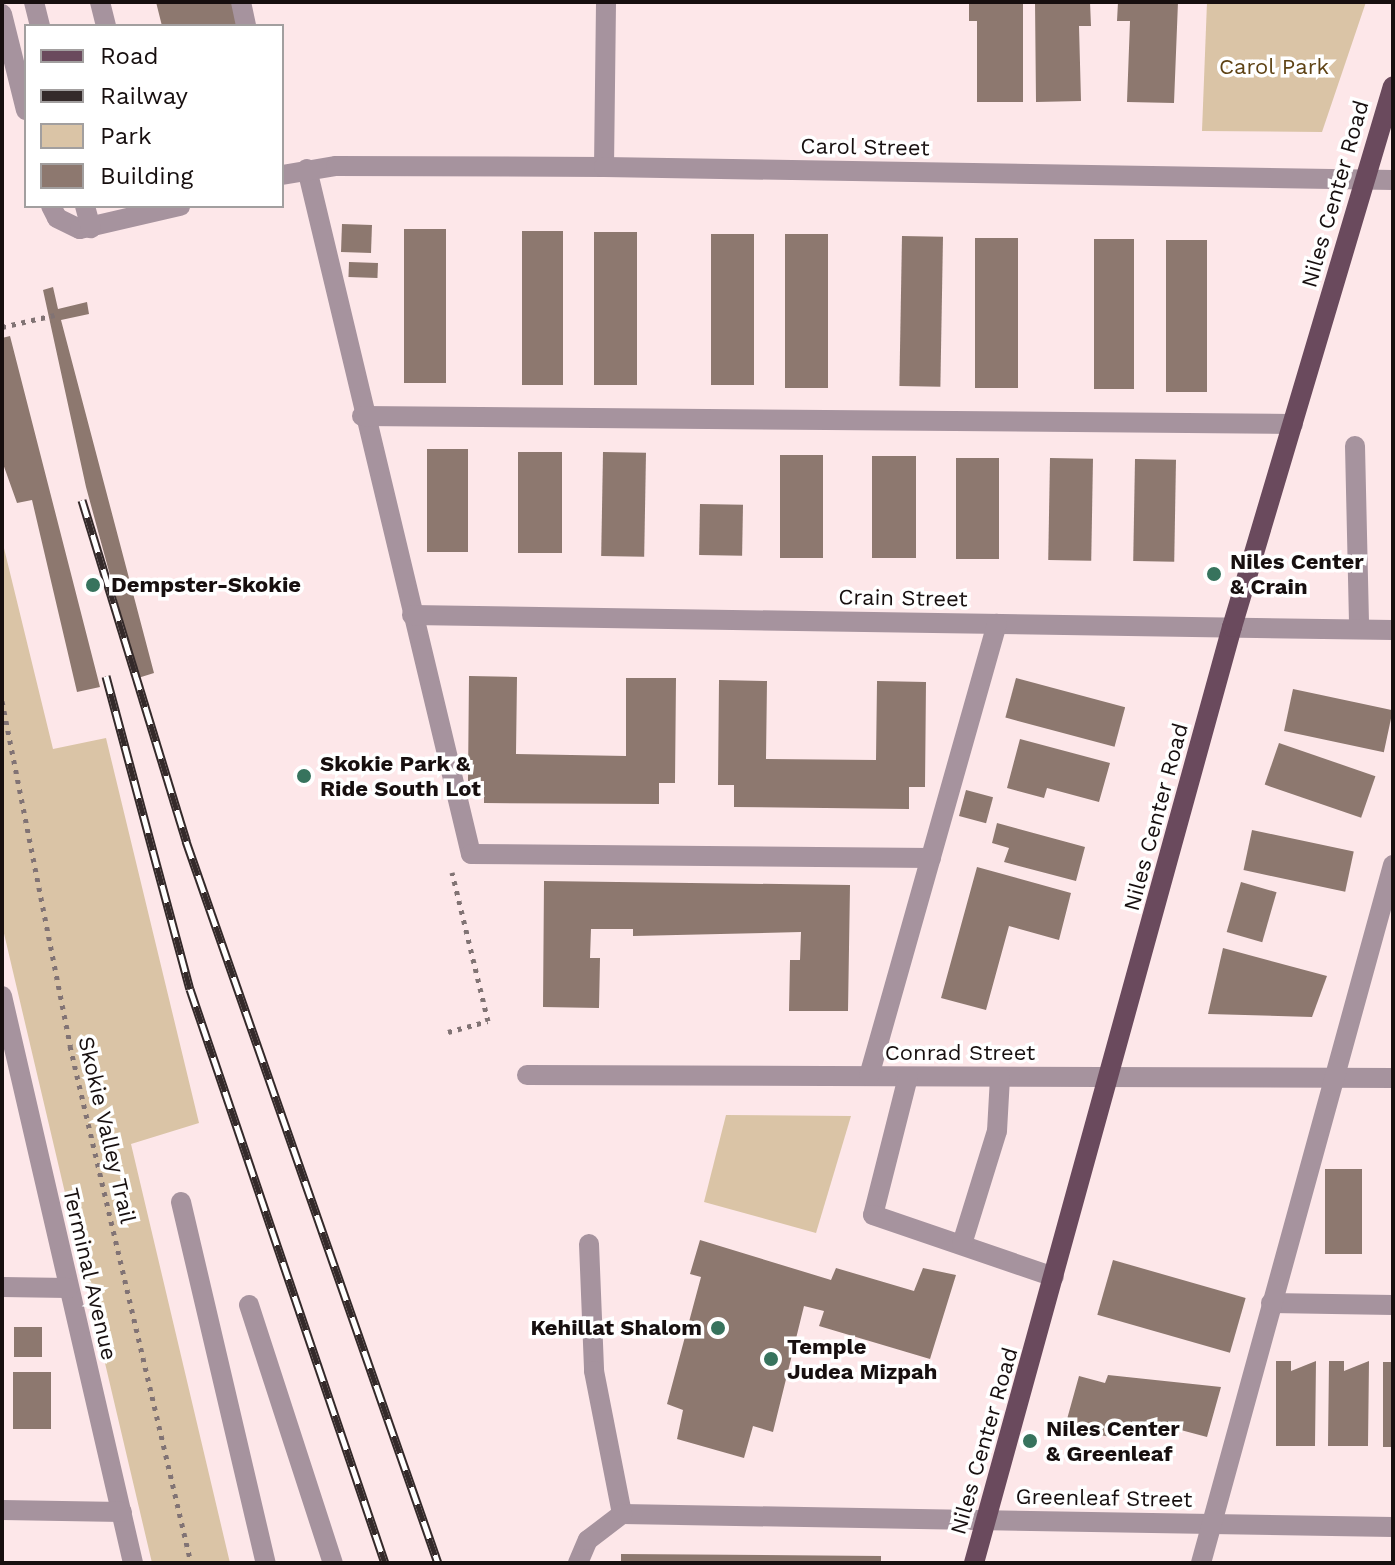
<!DOCTYPE html>
<html>
<head>
<meta charset="utf-8">
<style>
	body { margin:0 }
	#map { position:relative; width:1395px; height:1565px; overflow:hidden; background:#fde7e9; font-family:"Work Sans",sans-serif }
	div>[style] { position:absolute }
	.green>* { inset:0; background:#dac4a6 }
	.building>* { inset:0; background:#8d786f; transform-origin:0 0 }
	.path>* { height:5px; margin-top:-2.5px; transform-origin:0; background:repeating-linear-gradient(90deg,#817374 0 4px,transparent 0 10px) }
	.minor>* { height:20px; margin:-10px; padding:0 10px; transform-origin:10px; border-radius:10px; background:#a6939e }
	.major>* { height:20px; margin:-10px; padding:0 10px; transform-origin:10px; border-radius:10px; background:#6a4a5d }
	.rail>* { height:9px; margin-top:-4.5px; transform-origin:0; background:repeating-linear-gradient(90deg,#fff 0 18px,#342a2a 0 36px); box-sizing:border-box; border-block:2px solid #342a2a }
	.dots>* { width:22px; height:22px; translate:-50% -50%; box-sizing:border-box; border:4px solid #fff; border-radius:50% }
	span { translate:-50% -50%; white-space:nowrap; text-align:center; line-height:1.15; -webkit-text-stroke:7px #fff; paint-order:stroke }
	.park-label { font-size:22px; color:#5f4315 }
	.street-label { font-size:22px; color:#170f0f }
	.poi-label { font-size:22px; color:#170f0f; font-weight:700 }
	.left { translate:0 -50%; text-align:left }
	.right { translate:-100% -50%; text-align:right }
	.frame { position:absolute; inset:0; border:4px solid #170f0f; pointer-events:none }
	.legend { position:absolute; left:24px; top:24px; width:260px; height:184px; box-sizing:border-box; background:#fff; border:2px solid #a29f9f; margin:0; padding:10px 14px; list-style:none; font-size:24px; color:#170f0f }
	.legend li { display:flex; align-items:center; gap:16px; height:40px }
	.legend b { width:40px; border:2px solid #a29f9f }
</style>
</head>
<body>
<div id="map">
	<div class="green">
		<div style="clip-path:polygon(1207px 2px,1366px 2px,1322px 132px,1202px 131px)"></div>
		<div style="clip-path:polygon(2px 540px,53px 749px,106px 738px,199px 1123px,131px 1144px,230px 1563px,152px 1563px,2px 925px)"></div>
		<div style="clip-path:polygon(726px 1115px,851px 1116px,816px 1233px,704px 1202px)"></div>
	</div>
	<div class="building">
		<div style="clip-path:polygon(156px 2px,234px 2px,239px 24px,162px 26px)"></div>
		<div style="clip-path:polygon(969px 2px,1023px 2px,1023px 102px,977px 102px,977px 21px,969px 21px)"></div>
		<div style="clip-path:polygon(1035px 2px,1090px 2px,1091px 26px,1079px 26px,1081px 101px,1036px 102px)"></div>
		<div style="clip-path:polygon(1118px 2px,1178px 2px,1174px 103px,1127px 102px,1130px 21px,1117px 21px)"></div>
		<div style="left:342px;top:224px;width:30px;height:28px;rotate:2deg"></div>
		<div style="left:404px;top:229px;width:42px;height:154px"></div>
		<div style="left:522px;top:231px;width:41px;height:154px"></div>
		<div style="left:594px;top:232px;width:43px;height:153px"></div>
		<div style="left:711px;top:234px;width:43px;height:151px"></div>
		<div style="left:785px;top:234px;width:43px;height:154px"></div>
		<div style="left:902px;top:236px;width:41px;height:150px;rotate:1deg"></div>
		<div style="left:975px;top:238px;width:43px;height:150px"></div>
		<div style="left:1094px;top:239px;width:40px;height:150px"></div>
		<div style="left:1166px;top:240px;width:41px;height:152px"></div>
		<div style="left:349px;top:262px;width:29px;height:15px;rotate:2deg"></div>
		<div style="clip-path:polygon(53px 287px,58px 309px,87px 302px,89px 314px,61px 320px,154px 673px,138px 678px,86px 487px,43px 290px)"></div>
		<div style="clip-path:polygon(10px 336px,100px 687px,77px 692px,32px 500px,17px 503px,2px 461px,2px 338px)"></div>
		<div style="left:427px;top:449px;width:41px;height:103px"></div>
		<div style="left:518px;top:452px;width:44px;height:101px"></div>
		<div style="left:603px;top:452px;width:43px;height:104px;rotate:1deg"></div>
		<div style="left:780px;top:455px;width:43px;height:103px"></div>
		<div style="left:872px;top:456px;width:44px;height:102px"></div>
		<div style="left:956px;top:458px;width:43px;height:101px"></div>
		<div style="left:1050px;top:458px;width:43px;height:102px;rotate:1deg"></div>
		<div style="left:1135px;top:459px;width:41px;height:102px;rotate:1deg"></div>
		<div style="left:700px;top:504px;width:43px;height:51px;rotate:1deg"></div>
		<div style="clip-path:polygon(469px 676px,517px 677px,516px 754px,626px 756px,626px 678px,676px 678px,675px 783px,659px 783px,659px 804px,484px 803px,484px 781px,468px 781px)"></div>
		<div style="left:1016px;top:678px;width:113px;height:41px;rotate:15deg"></div>
		<div style="clip-path:polygon(719px 680px,767px 681px,766px 759px,876px 760px,877px 681px,926px 682px,925px 787px,909px 787px,909px 809px,734px 807px,734px 785px,718px 785px)"></div>
		<div style="left:1293px;top:689px;width:102px;height:43px;rotate:12deg"></div>
		<div style="clip-path:polygon(1020px 739px,1110px 763px,1099px 802px,1047px 788px,1044px 798px,1007px 788px)"></div>
		<div style="left:1279px;top:743px;width:102px;height:44px;rotate:19deg"></div>
		<div style="left:966px;top:790px;width:28px;height:27px;rotate:15deg"></div>
		<div style="clip-path:polygon(997px 823px,1085px 847px,1076px 881px,1004px 862px,1009px 848px,992px 843px)"></div>
		<div style="left:1252px;top:830px;width:104px;height:41px;rotate:12deg"></div>
		<div style="clip-path:polygon(977px 867px,1071px 893px,1059px 940px,1009px 926px,986px 1010px,941px 998px)"></div>
		<div style="clip-path:polygon(544px 881px,850px 885px,848px 1011px,789px 1011px,790px 960px,800px 960px,801px 932px,633px 936px,633px 929px,591px 929px,590px 958px,600px 958px,599px 1008px,543px 1007px)"></div>
		<div style="left:1241px;top:882px;width:37px;height:52px;rotate:16deg"></div>
		<div style="clip-path:polygon(1223px 948px,1327px 976px,1312px 1017px,1208px 1014px)"></div>
		<div style="left:1325px;top:1169px;width:37px;height:85px"></div>
		<div style="clip-path:polygon(700px 1240px,831px 1280px,836px 1268px,914px 1291px,923px 1268px,956px 1275px,930px 1359px,819px 1326px,824px 1311px,804px 1306px,773px 1432px,753px 1426px,744px 1458px,677px 1439px,683px 1410px,667px 1404px,701px 1277px,690px 1274px)"></div>
		<div style="left:1113px;top:1260px;width:138px;height:57px;rotate:16deg"></div>
		<div style="left:14px;top:1327px;width:28px;height:30px"></div>
		<div style="clip-path:polygon(1276px 1361px,1291px 1361px,1291px 1371px,1316px 1361px,1315px 1446px,1276px 1446px)"></div>
		<div style="clip-path:polygon(1329px 1361px,1344px 1361px,1344px 1371px,1369px 1361px,1368px 1446px,1328px 1446px)"></div>
		<div style="left:1383px;top:1362px;width:10px;height:85px"></div>
		<div style="left:13px;top:1372px;width:38px;height:57px"></div>
		<div style="clip-path:polygon(1108px 1375px,1221px 1387px,1207px 1437px,1177px 1429px,1175px 1437px,1150px 1430px,1148px 1437px,1121px 1430px,1119px 1438px,1064px 1430px,1079px 1376px,1105px 1383px)"></div>
		<div style="clip-path:polygon(621px 1554px,881px 1556px,881px 1563px,621px 1563px)"></div>
	</div>
	<div class="path">
		<div style="left:2px;top:327px;width:54px;rotate:-12.8deg"></div>
		<div style="left:2px;top:701px;width:352px;rotate:78.8deg"></div>
		<div style="left:70px;top:1046px;width:531px;rotate:76.83deg"></div>
		<div style="left:448px;top:1032px;width:41px;rotate:-15.4deg"></div>
		<div style="left:488px;top:1021px;width:153px;rotate:-103.6deg"></div>
	</div>
	<div class="minor">
		<div style="left:34px;top:2px;width:25px;rotate:76deg"></div>
		<div style="left:100px;top:2px;width:25px;rotate:76deg"></div>
		<div style="left:241px;top:2px;width:25px;rotate:78deg"></div>
		<div style="left:2px;top:14px;width:99px;rotate:76deg"></div>
		<div style="left:604px;top:167px;width:165px;rotate:-89.3deg"></div>
		<div style="left:307px;top:169px;width:704px;rotate:76.54deg"></div>
		<div style="left:471px;top:854px;width:460px;rotate:0.5deg"></div>
		<div style="left:282px;top:175px;width:55px;rotate:-9.5deg"></div>
		<div style="left:336px;top:166px;width:268px;rotate:0.2deg"></div>
		<div style="left:604px;top:167px;width:789px;rotate:0.94deg"></div>
		<div style="left:51px;top:206px;width:13px;rotate:63deg"></div>
		<div style="left:57px;top:218px;width:25px;rotate:26deg"></div>
		<div style="left:80px;top:229px;width:103px;rotate:-13deg"></div>
		<div style="left:85px;top:206px;width:23px;rotate:75deg"></div>
		<div style="left:362px;top:416px;width:931px;rotate:0.49deg"></div>
		<div style="left:1355px;top:446px;width:183px;rotate:88.7deg"></div>
		<div style="left:412px;top:615px;width:981px;rotate:0.88deg"></div>
		<div style="left:2px;top:996px;width:582px;rotate:76.99deg"></div>
		<div style="left:527px;top:1075px;width:866px;rotate:0.2deg"></div>
		<div style="left:869px;top:1076px;width:470px;rotate:-74.2deg"></div>
		<div style="left:908px;top:1077px;width:142px;rotate:104.2deg"></div>
		<div style="left:873px;top:1215px;width:191px;rotate:18.9deg"></div>
		<div style="left:181px;top:1202px;width:371px;rotate:76.8deg"></div>
		<div style="left:589px;top:1244px;width:127px;rotate:87.7deg"></div>
		<div style="left:594px;top:1371px;width:146px;rotate:78.9deg"></div>
		<div style="left:962px;top:1244px;width:118px;rotate:-72.8deg"></div>
		<div style="left:997px;top:1131px;width:54px;rotate:-86.8deg"></div>
		<div style="left:2px;top:1287px;width:66px;rotate:0.9deg"></div>
		<div style="left:1271px;top:1303px;width:122px;rotate:0.9deg"></div>
		<div style="left:249px;top:1305px;width:271px;rotate:72deg"></div>
		<div style="left:2px;top:1510px;width:120px;rotate:1deg"></div>
		<div style="left:622px;top:1514px;width:771px;rotate:0.97deg"></div>
		<div style="left:578px;top:1563px;width:25px;rotate:-67deg"></div>
		<div style="left:588px;top:1540px;width:43px;rotate:-37.4deg"></div>
		<div style="left:1201px;top:1563px;width:724px;rotate:-74.62deg"></div>
	</div>
	<div class="major">
		<div style="left:974px;top:1563px;width:971px;rotate:-74.59deg"></div>
		<div style="left:1232px;top:627px;width:564px;rotate:-73.43deg"></div>
	</div>
	<div class="rail">
		<div style="left:82px;top:500px;width:357px;rotate:73deg"></div>
		<div style="left:186px;top:841px;width:765px;rotate:70.76deg"></div>
		<div style="left:106px;top:676px;width:324px;rotate:75deg"></div>
		<div style="left:190px;top:989px;width:606px;rotate:71.24deg"></div>
	</div>
	<div class="dots">
		<div style="left:1214px;top:574px;background:#37735d"></div>
		<div style="left:93px;top:585px;background:#37735d"></div>
		<div style="left:304px;top:776px;background:#37735d"></div>
		<div style="left:718px;top:1328px;background:#37735d"></div>
		<div style="left:771px;top:1359px;background:#37735d"></div>
		<div style="left:1030px;top:1441px;background:#37735d"></div>
	</div>
	<div class="park-label">
		<span style="left:1274px;top:67px">Carol Park</span>
	</div>
	<div class="street-label">
		<span style="left:865px;top:147px;rotate:1deg">Carol Street</span>
		<span style="left:1335px;top:194px;rotate:-74deg">Niles Center Road</span>
		<span style="left:903px;top:598px;rotate:1deg">Crain Street</span>
		<span style="left:1156px;top:817px;rotate:-75deg">Niles Center Road</span>
		<span style="left:960px;top:1053px">Conrad Street</span>
		<span style="left:107px;top:1130px;rotate:77deg">Skokie Valley Trail</span>
		<span style="left:90px;top:1274px;rotate:77deg">Terminal Avenue</span>
		<span style="left:984px;top:1441px;rotate:-74deg">Niles Center Road</span>
		<span style="left:1104px;top:1498px;rotate:1deg">Greenleaf Street</span>
	</div>
	<div class="poi-label">
		<span class="left" style="left:1230px;top:574px">Niles Center<br>&amp; Crain</span>
		<span class="left" style="left:111px;top:585px">Dempster-Skokie</span>
		<span class="left" style="left:320px;top:776px">Skokie Park &amp;<br>Ride South Lot</span>
		<span class="right" style="left:702px;top:1328px">Kehillat Shalom</span>
		<span class="left" style="left:787px;top:1359px">Temple<br>Judea Mizpah</span>
		<span class="left" style="left:1046px;top:1441px">Niles Center<br>&amp; Greenleaf</span>
	</div>
	<div class="frame"></div>
	<ul class="legend">
	<li><b style="height:10px;background:#6a4a5d"></b>Road</li>
	<li><b style="height:10px;background:#342a2a"></b>Railway</li>
	<li><b style="height:22px;background:#dac4a6"></b>Park</li>
	<li><b style="height:22px;background:#8d786f"></b>Building</li>
	</ul>
</div>
</body>
</html>
